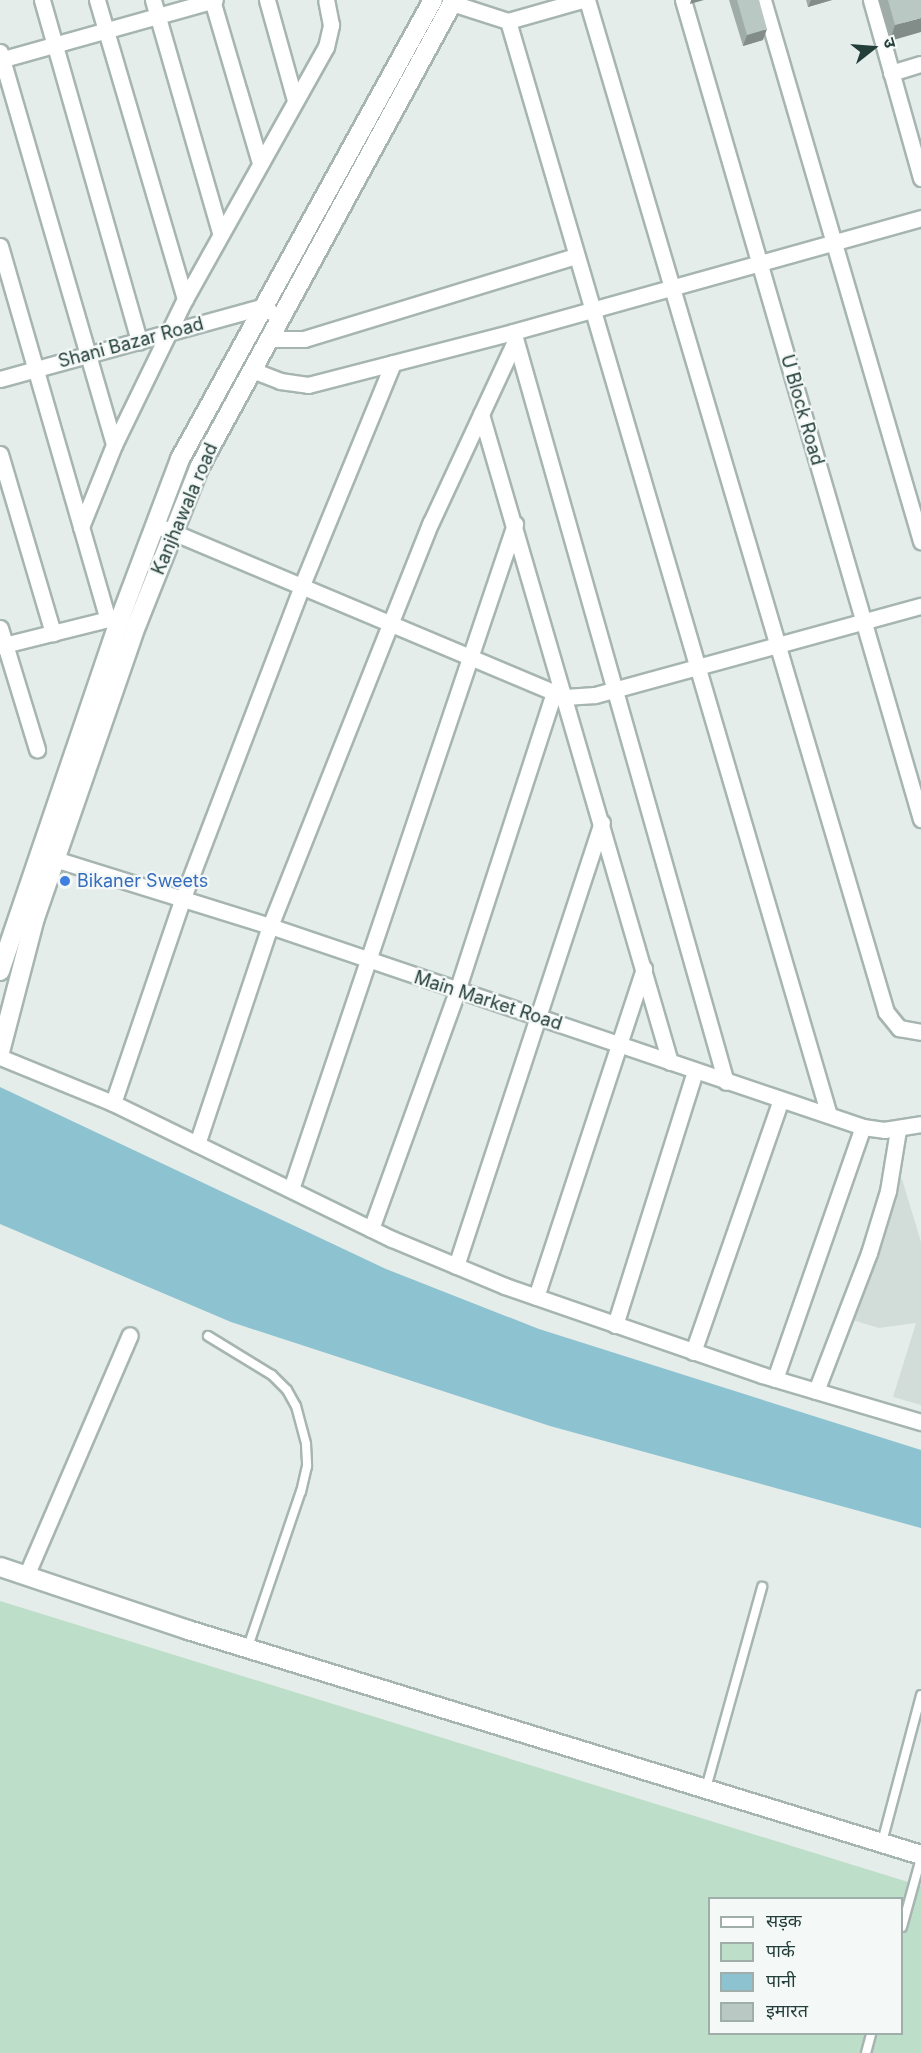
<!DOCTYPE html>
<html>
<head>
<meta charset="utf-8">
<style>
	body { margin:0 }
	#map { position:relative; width:921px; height:2053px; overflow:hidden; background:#e4ede9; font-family:Inter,"Noto Sans Devanagari",sans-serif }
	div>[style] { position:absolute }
	.built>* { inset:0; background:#d2ddd9 }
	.green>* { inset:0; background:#bddec8 }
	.water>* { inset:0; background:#8dc2d1 }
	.roads { filter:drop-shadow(2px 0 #a6b5b1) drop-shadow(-2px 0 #a6b5b1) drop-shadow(0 2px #a6b5b1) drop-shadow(0 -2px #a6b5b1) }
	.service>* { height:8px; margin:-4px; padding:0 4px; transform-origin:4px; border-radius:4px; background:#fff }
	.minor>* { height:15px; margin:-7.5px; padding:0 7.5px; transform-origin:7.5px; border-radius:7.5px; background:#fff }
	.tertiary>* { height:18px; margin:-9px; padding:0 9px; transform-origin:9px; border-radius:9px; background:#fff }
	.secondary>* { height:18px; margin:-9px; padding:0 9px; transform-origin:9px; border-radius:9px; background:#fff }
	.wall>* { inset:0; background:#9faca8 }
	.shaded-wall>* { inset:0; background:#828c88 }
	.building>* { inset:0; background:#b9c8c3 }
	.dots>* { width:16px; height:16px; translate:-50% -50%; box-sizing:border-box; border:3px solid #f4f9f7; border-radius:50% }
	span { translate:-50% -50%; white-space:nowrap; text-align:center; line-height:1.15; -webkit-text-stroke:4.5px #f4f9f7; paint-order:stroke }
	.street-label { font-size:18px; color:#233e39 }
	.shop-label { font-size:18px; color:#366cbe }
	.left { translate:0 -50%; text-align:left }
	.legend { position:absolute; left:708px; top:1897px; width:195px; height:138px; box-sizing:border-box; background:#f4f9f7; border:2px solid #a0aeab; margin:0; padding:8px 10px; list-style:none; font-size:18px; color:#233e39 }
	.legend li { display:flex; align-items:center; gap:12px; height:30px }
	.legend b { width:30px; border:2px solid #a0aeab }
	.north { position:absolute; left:843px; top:18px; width:60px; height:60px; -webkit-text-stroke:4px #f4f9f7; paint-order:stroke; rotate:73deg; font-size:16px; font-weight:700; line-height:24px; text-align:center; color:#233e39 }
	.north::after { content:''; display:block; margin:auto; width:21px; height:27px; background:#233e39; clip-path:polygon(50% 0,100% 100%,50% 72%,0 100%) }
</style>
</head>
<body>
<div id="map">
	<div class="built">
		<div style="clip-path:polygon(902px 1179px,921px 1242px,921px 1405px,893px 1397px,916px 1323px,879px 1328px,846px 1318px,888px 1182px)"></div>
	</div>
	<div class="green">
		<div style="clip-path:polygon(evenodd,0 1601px,921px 1886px,921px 2053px,0 2053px,0 1601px,710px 1898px,902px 1898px,902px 2034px,710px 2034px,710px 1898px)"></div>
	</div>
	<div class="water">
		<div style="clip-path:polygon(0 1087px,386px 1269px,539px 1329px,921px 1450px,921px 1528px,550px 1426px,231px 1322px,0 1224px)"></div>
	</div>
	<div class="roads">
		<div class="service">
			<div style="left:208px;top:1336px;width:75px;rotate:31.4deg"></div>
			<div style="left:272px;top:1375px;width:21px;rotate:45deg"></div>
			<div style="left:287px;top:1390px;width:18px;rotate:61deg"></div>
			<div style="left:296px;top:1406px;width:39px;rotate:75deg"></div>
			<div style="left:306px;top:1444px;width:22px;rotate:87deg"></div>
			<div style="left:307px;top:1466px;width:26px;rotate:103deg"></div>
			<div style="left:301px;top:1491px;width:165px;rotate:108.8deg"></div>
			<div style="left:706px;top:1788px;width:209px;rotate:-74.4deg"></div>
			<div style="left:882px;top:1842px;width:152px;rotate:-75.1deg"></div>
			<div style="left:902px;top:1927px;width:72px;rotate:-74.6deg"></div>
			<div style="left:866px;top:2053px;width:20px;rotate:-75deg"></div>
		</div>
		<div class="minor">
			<div style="left:42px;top:0;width:355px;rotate:74.1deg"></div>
			<div style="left:97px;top:0;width:312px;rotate:73.6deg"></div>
			<div style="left:153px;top:0;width:241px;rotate:73.9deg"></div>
			<div style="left:212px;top:0;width:167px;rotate:73.6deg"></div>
			<div style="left:267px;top:0;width:104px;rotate:74.4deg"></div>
			<div style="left:587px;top:0;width:1055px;rotate:73.54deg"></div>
			<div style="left:886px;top:1012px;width:21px;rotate:51deg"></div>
			<div style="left:899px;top:1028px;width:22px;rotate:10deg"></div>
			<div style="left:683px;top:0;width:853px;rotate:73.8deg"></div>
			<div style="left:763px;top:0;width:564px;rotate:73.72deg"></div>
			<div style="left:871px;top:0;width:185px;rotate:74.3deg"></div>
			<div style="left:452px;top:3px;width:59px;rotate:17.8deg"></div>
			<div style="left:508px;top:21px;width:77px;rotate:-15.8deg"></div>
			<div style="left:508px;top:21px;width:1140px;rotate:73.65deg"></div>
			<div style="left:0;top:52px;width:409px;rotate:73.8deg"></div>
			<div style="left:0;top:60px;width:223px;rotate:-15.6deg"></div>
			<div style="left:891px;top:73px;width:31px;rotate:-17deg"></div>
			<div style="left:0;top:246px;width:388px;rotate:73.9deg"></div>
			<div style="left:515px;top:338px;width:773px;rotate:74.17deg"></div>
			<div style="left:270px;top:339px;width:34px"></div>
			<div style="left:304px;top:339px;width:283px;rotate:-17deg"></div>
			<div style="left:252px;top:370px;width:30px;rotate:21deg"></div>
			<div style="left:280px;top:381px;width:28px;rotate:8deg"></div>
			<div style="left:308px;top:385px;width:212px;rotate:-14.5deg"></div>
			<div style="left:513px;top:332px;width:424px;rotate:-15.6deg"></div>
			<div style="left:0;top:379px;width:272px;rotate:-15.4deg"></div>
			<div style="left:262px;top:307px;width:10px;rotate:29deg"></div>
			<div style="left:481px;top:414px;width:675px;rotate:73.74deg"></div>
			<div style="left:0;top:454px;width:187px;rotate:73.5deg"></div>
			<div style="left:156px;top:525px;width:444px;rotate:22.8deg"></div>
			<div style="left:565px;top:697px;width:30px;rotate:-4deg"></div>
			<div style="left:595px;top:695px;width:338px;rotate:-15.3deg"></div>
			<div style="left:81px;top:527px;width:88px;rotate:-68.1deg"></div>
			<div style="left:114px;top:445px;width:162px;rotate:-64.1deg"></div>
			<div style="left:185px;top:299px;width:289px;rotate:-60.8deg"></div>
			<div style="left:326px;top:47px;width:23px;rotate:-77deg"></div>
			<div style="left:331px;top:25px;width:25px;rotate:-101deg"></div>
			<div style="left:0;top:628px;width:127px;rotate:73deg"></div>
			<div style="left:0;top:646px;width:120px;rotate:-14deg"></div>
			<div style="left:45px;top:856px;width:236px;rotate:17.3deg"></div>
			<div style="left:270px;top:926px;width:626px;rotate:18.72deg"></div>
			<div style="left:863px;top:1127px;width:21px;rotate:8deg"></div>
			<div style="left:884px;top:1130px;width:37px;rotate:-9deg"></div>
			<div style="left:0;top:1057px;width:122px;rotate:22.2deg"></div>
			<div style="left:113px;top:1103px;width:310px;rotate:26deg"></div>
			<div style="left:392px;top:1239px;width:122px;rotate:22.6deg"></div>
			<div style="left:505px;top:1286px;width:272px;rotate:19.1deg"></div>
			<div style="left:762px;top:1375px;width:166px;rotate:16.5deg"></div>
			<div style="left:113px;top:1103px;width:214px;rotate:-71.2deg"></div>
			<div style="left:182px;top:900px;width:337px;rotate:-69.1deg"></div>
			<div style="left:302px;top:585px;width:240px;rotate:-67.7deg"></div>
			<div style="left:197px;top:1144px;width:230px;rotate:-71.5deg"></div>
			<div style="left:270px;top:926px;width:435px;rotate:-68.3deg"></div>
			<div style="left:431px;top:522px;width:200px;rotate:-65.1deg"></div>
			<div style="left:291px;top:1189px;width:702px;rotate:-71.38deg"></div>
			<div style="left:371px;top:1229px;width:253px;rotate:-70.1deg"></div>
			<div style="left:457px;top:991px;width:314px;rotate:-72deg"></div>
			<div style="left:456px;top:1266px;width:467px;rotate:-71.8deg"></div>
			<div style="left:536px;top:1297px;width:346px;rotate:-71.8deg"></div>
			<div style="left:615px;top:1325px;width:266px;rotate:-72.5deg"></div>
			<div style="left:693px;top:1352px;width:267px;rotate:-70.8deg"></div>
			<div style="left:775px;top:1379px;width:267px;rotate:-70.8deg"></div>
			<div style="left:816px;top:1391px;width:148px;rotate:-69deg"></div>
			<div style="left:869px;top:1253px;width:65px;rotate:-73deg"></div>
			<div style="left:888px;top:1191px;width:62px;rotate:-80.7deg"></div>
			<div style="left:26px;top:1576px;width:262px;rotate:-66.7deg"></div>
		</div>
		<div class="tertiary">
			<div style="left:0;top:1567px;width:198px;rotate:18.5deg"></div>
			<div style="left:188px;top:1630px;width:767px;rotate:17.06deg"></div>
		</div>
		<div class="secondary">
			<div style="left:0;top:971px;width:375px;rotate:-71.2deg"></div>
			<div style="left:121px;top:616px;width:168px;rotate:-69.4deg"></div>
			<div style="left:180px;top:459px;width:524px;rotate:-61.14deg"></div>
			<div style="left:0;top:1052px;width:138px;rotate:-75.4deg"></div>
			<div style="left:35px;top:918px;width:311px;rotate:-70.9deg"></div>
			<div style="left:137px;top:624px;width:168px;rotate:-68.3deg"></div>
			<div style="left:199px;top:468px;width:533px;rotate:-61.42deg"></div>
		</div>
	</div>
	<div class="wall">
		<div style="clip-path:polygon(729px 0,759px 0,763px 40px,743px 46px)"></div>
		<div style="clip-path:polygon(806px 0,832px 0,808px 7px)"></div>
		<div style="clip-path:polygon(878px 0,921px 0,890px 41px)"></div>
	</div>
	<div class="shaded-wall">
		<div style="clip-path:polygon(691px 0,704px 0,690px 4px)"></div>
		<div style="clip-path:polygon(811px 0,832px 0,808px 7px)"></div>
		<div style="clip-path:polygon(921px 18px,921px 32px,890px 41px,895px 25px)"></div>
		<div style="clip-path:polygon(767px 29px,763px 40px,743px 46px,747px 35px)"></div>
	</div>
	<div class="building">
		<div style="clip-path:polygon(737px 0,759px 0,767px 29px,747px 35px)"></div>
		<div style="clip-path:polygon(888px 0,921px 0,921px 18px,895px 25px)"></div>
	</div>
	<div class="dots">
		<div style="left:65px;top:881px;background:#3f7fe0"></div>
	</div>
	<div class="street-label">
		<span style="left:131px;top:343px;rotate:-15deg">Shani Bazar Road</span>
		<span style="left:802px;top:410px;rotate:74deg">U Block Road</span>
		<span style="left:185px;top:509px;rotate:-67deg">Kanjhawala road</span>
		<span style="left:488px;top:1001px;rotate:18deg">Main Market Road</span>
	</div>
	<div class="shop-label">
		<span class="left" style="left:77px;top:881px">Bikaner Sweets</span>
	</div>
	<ul class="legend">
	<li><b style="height:8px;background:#fff"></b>सड़क</li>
	<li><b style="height:16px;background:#bddec8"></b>पार्क</li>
	<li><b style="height:16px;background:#8dc2d1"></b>पानी</li>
	<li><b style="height:16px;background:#b9c8c3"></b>इमारत</li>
	</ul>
	<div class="north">उ</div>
</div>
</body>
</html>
